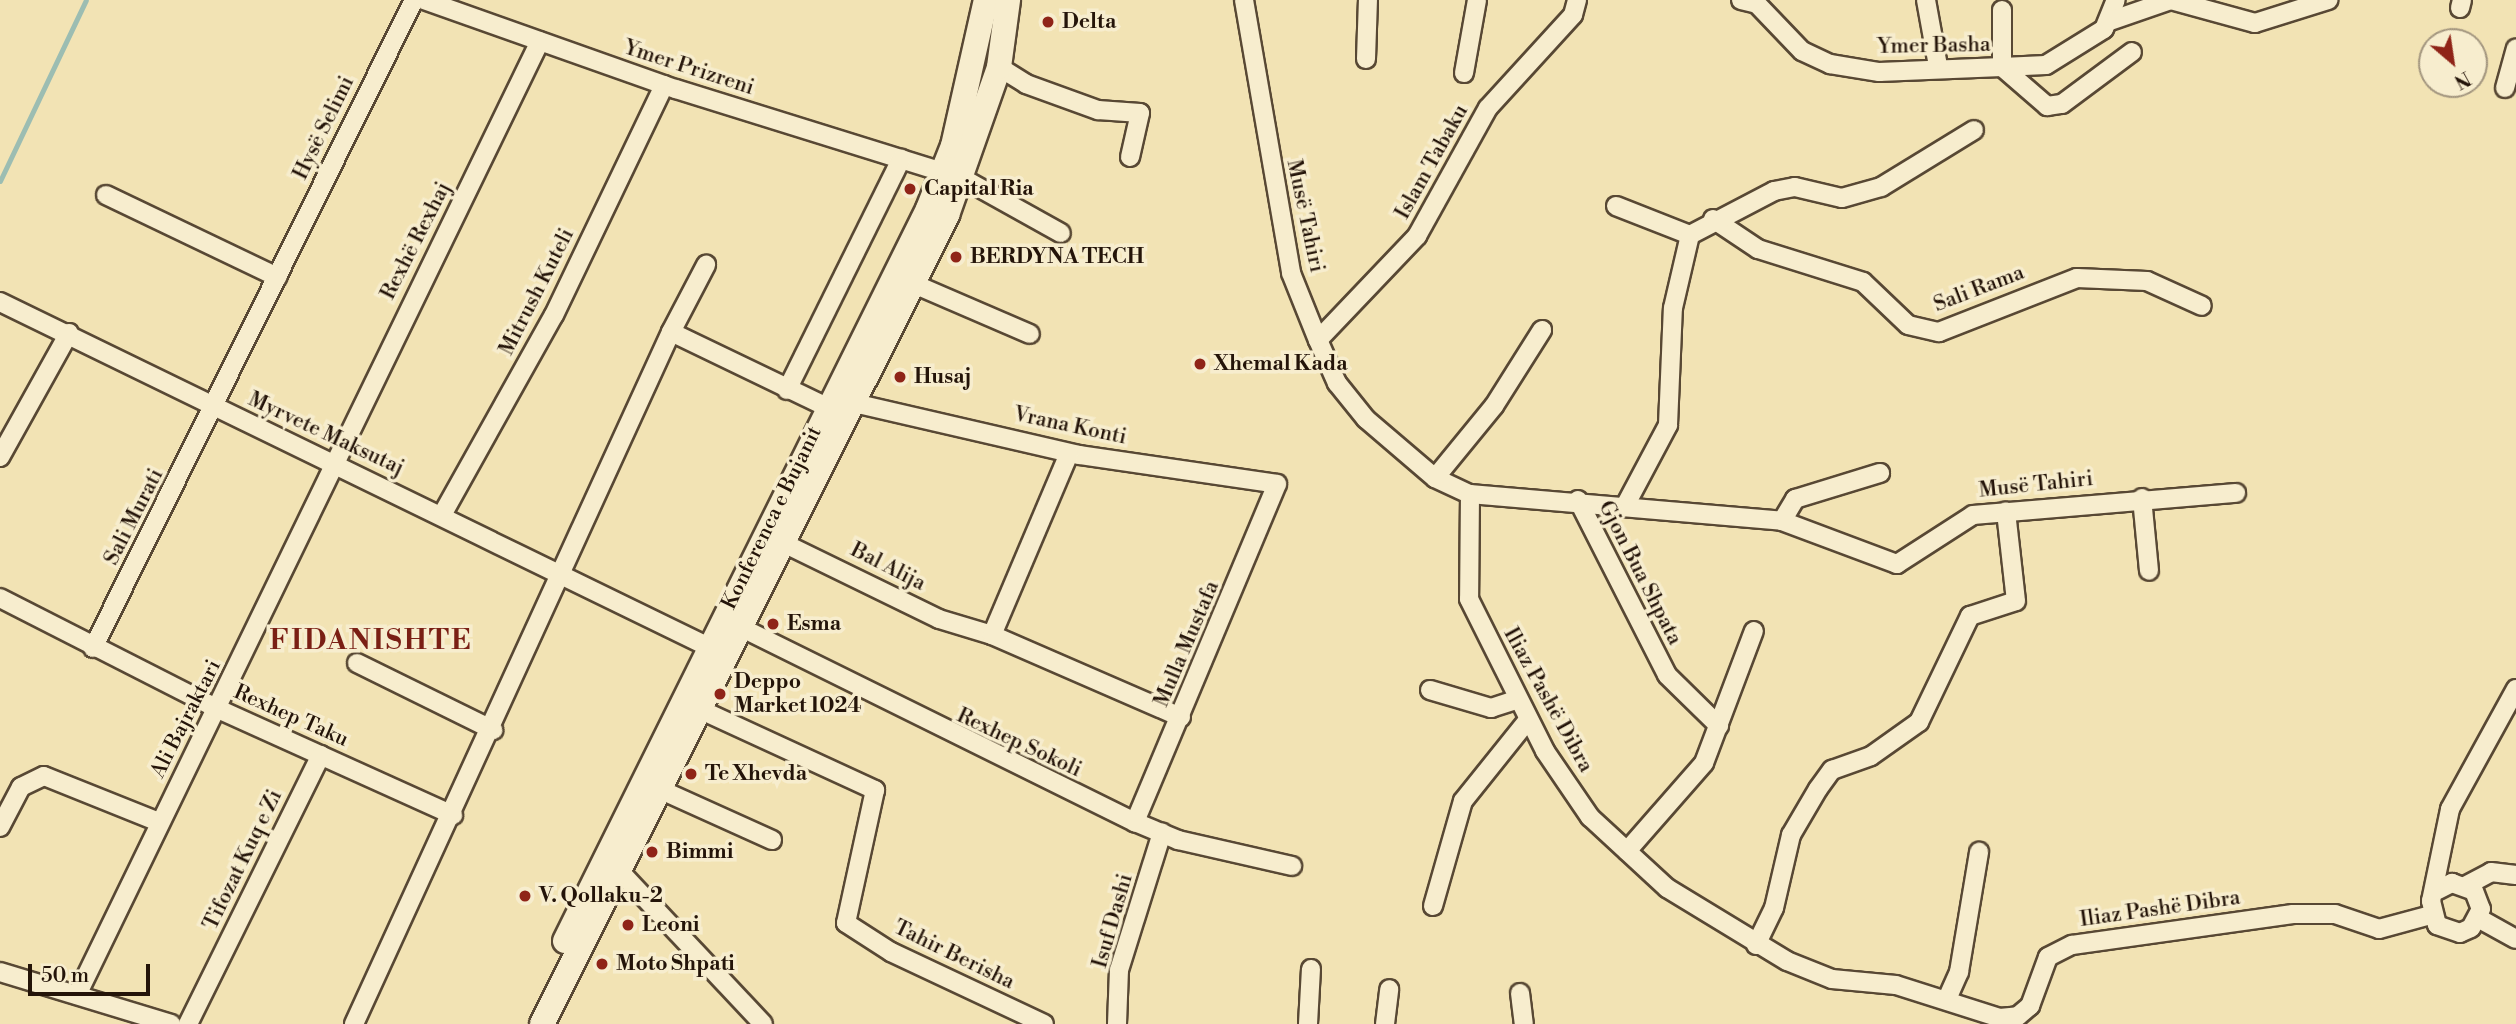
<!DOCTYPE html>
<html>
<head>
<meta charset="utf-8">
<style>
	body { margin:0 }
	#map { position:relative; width:2516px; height:1024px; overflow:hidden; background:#f2e3b4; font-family:"Libre Bodoni",serif }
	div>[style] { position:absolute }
	.stream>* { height:5px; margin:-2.5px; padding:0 2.5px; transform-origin:2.5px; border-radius:2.5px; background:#9cbdb2 }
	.roads { filter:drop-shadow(2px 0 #584834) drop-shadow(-2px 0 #584834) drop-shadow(0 2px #584834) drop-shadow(0 -2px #584834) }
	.minor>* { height:18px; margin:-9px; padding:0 9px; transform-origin:9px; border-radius:9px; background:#f7edce }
	.secondary>* { height:24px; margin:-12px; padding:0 12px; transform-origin:12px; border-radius:12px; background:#f7edce }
	.dots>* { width:19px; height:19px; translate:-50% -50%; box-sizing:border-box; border:4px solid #f7edce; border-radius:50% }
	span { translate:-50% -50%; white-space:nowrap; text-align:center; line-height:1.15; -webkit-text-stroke:7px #f7edce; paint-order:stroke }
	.poi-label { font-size:21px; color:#241409; font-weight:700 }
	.left { translate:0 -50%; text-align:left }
	.street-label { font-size:21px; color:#241409 }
	.district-label { font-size:28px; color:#7a1f14; font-weight:700; letter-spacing:2px }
	.north { position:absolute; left:2418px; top:28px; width:70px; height:70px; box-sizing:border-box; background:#f7edce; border:2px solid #a3967f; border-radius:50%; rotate:151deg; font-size:19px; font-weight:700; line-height:28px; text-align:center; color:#241409 }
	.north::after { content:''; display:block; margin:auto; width:24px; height:32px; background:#8f2418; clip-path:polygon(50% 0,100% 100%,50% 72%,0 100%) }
	.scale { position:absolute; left:28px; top:964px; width:122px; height:32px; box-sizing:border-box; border:4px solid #241409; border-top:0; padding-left:9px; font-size:21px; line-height:24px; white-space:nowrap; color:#241409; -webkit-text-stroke:5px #f7edce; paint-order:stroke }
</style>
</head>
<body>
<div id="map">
	<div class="stream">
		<div style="left:0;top:181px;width:200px;rotate:-64.6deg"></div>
	</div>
	<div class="roads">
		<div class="minor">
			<div style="left:424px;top:0;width:267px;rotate:19.5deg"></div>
			<div style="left:676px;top:89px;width:300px;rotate:17.3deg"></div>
			<div style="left:962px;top:178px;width:113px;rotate:29.1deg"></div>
			<div style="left:1244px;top:0;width:277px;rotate:80.2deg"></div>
			<div style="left:1291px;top:273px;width:72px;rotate:68.1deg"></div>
			<div style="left:1318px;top:340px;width:47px;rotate:66.2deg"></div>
			<div style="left:1337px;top:383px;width:46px;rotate:51.1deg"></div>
			<div style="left:1366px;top:419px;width:91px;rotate:40.5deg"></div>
			<div style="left:1435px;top:478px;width:38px;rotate:25deg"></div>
			<div style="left:1470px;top:494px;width:313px;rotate:4.9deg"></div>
			<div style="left:1782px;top:521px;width:123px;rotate:20.5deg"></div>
			<div style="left:1897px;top:564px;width:90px;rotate:-32.8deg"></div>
			<div style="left:1973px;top:515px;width:264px;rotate:-4.8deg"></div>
			<div style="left:1741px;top:0;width:16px;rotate:14deg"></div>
			<div style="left:1757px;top:4px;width:65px;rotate:46.2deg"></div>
			<div style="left:1802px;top:51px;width:31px;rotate:25deg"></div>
			<div style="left:1830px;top:64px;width:50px;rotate:9.3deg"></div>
			<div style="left:1879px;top:72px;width:123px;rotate:-2.3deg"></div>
			<div style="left:2002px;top:67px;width:60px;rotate:40.9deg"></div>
			<div style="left:2047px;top:106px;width:15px;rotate:-8deg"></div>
			<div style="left:2062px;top:104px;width:87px;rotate:-36.6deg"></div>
			<div style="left:1926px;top:0;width:67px;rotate:79.7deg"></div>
			<div style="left:2460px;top:8px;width:8px;rotate:-76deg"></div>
			<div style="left:2002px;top:10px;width:57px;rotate:90deg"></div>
			<div style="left:2002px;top:67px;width:44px;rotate:-2.6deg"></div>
			<div style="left:2046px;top:65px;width:68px;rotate:-31.8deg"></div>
			<div style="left:2104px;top:29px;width:31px;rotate:-68deg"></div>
			<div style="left:2110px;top:21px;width:65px;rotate:-19deg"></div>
			<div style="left:2171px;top:0;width:87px;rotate:15.3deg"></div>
			<div style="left:2255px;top:23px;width:77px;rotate:-17.5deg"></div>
			<div style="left:1366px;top:59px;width:59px;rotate:-88.1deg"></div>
			<div style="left:999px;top:67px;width:32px;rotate:32deg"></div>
			<div style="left:1026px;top:84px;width:77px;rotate:19.9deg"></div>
			<div style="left:1098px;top:110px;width:42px;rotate:4.1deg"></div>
			<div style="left:1140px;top:113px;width:45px;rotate:102.8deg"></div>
			<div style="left:1464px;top:73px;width:74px;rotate:-79.9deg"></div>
			<div style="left:2505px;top:88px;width:41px;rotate:-74.6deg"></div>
			<div style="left:106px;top:195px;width:190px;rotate:25.6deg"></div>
			<div style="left:1616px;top:206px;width:79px;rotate:21.4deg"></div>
			<div style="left:1713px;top:219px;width:54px;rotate:33.7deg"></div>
			<div style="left:1758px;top:249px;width:110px;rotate:17.4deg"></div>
			<div style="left:1863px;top:282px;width:62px;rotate:43.7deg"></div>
			<div style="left:1908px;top:325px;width:32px;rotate:13deg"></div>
			<div style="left:1939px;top:332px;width:148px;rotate:-21.4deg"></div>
			<div style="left:2077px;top:278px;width:70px;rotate:2.5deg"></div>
			<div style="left:2147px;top:281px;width:60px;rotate:24.4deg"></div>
			<div style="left:914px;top:284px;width:126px;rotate:23.3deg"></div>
			<div style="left:0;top:302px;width:788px;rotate:25.95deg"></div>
			<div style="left:671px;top:332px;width:76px;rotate:-62.4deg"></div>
			<div style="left:1318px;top:340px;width:144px;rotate:-46.4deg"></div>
			<div style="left:1417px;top:236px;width:146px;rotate:-61deg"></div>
			<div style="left:1488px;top:108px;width:126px;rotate:-47.6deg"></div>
			<div style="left:1573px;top:15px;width:16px;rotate:-75deg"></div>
			<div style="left:787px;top:390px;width:258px;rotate:-63.7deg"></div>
			<div style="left:854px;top:403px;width:231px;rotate:13deg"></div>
			<div style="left:1079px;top:455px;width:200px;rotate:8.3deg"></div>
			<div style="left:1277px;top:484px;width:367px;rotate:112.8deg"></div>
			<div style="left:0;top:457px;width:142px;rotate:-60.9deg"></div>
			<div style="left:1435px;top:478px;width:93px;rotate:-50.7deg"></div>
			<div style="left:1494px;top:406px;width:90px;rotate:-57.7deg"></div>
			<div style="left:1470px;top:494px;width:105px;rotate:90.5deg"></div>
			<div style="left:1469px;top:599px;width:170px;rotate:63.4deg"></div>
			<div style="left:1545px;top:751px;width:80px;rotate:55.7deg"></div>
			<div style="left:1590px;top:817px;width:105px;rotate:42.7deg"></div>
			<div style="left:1667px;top:888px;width:140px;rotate:31.3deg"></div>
			<div style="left:1787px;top:961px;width:48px;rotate:21.8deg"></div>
			<div style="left:1832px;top:979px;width:64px;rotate:5.4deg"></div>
			<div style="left:1896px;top:985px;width:109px;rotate:17.6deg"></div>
			<div style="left:2000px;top:1018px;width:18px;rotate:-6deg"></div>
			<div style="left:2018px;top:1016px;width:16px;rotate:-40deg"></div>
			<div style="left:2030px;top:1006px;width:52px;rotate:-69.8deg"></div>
			<div style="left:2048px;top:957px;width:27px;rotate:-27deg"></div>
			<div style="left:2072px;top:945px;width:223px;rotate:-8deg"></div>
			<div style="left:2293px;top:914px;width:42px"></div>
			<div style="left:2335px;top:914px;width:46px;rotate:18.8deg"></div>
			<div style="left:2379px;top:929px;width:54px;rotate:-15.1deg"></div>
			<div style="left:2142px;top:498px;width:73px;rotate:84.5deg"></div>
			<div style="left:1578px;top:500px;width:196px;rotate:63deg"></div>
			<div style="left:1667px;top:675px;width:73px;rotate:44.4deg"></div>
			<div style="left:1625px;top:506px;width:92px;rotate:-62deg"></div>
			<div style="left:1668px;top:425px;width:117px;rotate:-87.6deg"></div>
			<div style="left:1673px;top:308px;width:75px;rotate:-76.9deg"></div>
			<div style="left:1690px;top:235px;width:95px;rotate:-27.6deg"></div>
			<div style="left:1774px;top:191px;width:21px;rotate:-11deg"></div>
			<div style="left:1795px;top:187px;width:48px;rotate:13.2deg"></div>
			<div style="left:1842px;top:198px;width:41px;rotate:-15.8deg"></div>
			<div style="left:1881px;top:187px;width:109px;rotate:-31.5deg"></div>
			<div style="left:442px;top:515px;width:229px;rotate:-60.8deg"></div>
			<div style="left:554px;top:315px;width:255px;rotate:-64.4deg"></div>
			<div style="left:1782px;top:521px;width:26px;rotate:-59deg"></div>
			<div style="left:1795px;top:499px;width:89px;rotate:-17deg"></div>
			<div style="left:775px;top:539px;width:182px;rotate:26deg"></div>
			<div style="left:939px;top:619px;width:55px;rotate:16.8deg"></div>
			<div style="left:992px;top:635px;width:206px;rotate:23.5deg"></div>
			<div style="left:0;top:598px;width:245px;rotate:27deg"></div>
			<div style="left:218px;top:709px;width:258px;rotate:24.3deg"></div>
			<div style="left:740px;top:627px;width:441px;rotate:26.3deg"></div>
			<div style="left:1135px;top:822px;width:47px;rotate:22.7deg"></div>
			<div style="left:1178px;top:840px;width:117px;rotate:12.8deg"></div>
			<div style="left:992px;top:635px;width:197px;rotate:-67deg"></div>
			<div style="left:93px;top:648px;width:723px;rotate:-63.65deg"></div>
			<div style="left:357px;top:663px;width:152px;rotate:26.2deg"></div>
			<div style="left:1430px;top:690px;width:64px;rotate:16.4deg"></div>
			<div style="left:1491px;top:708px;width:28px;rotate:-18deg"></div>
			<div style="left:699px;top:709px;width:194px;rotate:24.7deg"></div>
			<div style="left:875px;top:790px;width:136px;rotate:102.3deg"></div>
			<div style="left:846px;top:923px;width:54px;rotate:32.8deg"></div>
			<div style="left:891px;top:952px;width:169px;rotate:25.2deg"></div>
			<div style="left:659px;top:789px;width:124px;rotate:24.3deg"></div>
			<div style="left:0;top:827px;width:45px;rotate:-62.3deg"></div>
			<div style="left:21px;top:787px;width:25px;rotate:-26deg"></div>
			<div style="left:44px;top:776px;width:124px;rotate:21.8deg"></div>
			<div style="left:1627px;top:851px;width:117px;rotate:-48.8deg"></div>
			<div style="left:1704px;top:763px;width:141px;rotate:-69.3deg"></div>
			<div style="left:611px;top:862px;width:222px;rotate:46.8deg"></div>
			<div style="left:2467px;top:885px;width:27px;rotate:-28deg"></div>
			<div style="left:2491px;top:872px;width:25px;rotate:7deg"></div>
			<div style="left:2438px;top:890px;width:16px;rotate:-27deg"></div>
			<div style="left:2452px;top:883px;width:23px;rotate:20deg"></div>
			<div style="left:2474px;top:891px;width:19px;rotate:69deg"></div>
			<div style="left:2481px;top:909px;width:21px;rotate:118deg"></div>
			<div style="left:2471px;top:928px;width:12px;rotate:156deg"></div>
			<div style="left:2460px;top:933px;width:24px;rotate:-161deg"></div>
			<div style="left:2437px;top:925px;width:25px;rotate:-104deg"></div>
			<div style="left:2431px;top:901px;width:94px;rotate:-78.3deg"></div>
			<div style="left:2450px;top:809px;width:137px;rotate:-61.2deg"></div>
			<div style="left:1433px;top:906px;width:109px;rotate:-74.1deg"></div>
			<div style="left:1463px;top:801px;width:104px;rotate:-51.3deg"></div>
			<div style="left:2478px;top:918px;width:43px;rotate:28.9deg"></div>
			<div style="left:1756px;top:945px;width:41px;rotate:-64.1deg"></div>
			<div style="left:1774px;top:908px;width:75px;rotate:-76.9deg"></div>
			<div style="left:1791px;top:835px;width:53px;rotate:-59.6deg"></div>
			<div style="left:1818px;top:789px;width:24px;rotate:-54deg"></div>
			<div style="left:1832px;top:770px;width:41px;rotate:-19.7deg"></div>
			<div style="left:1871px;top:756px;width:59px;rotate:-35.3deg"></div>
			<div style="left:1919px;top:722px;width:118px;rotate:-64.3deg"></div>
			<div style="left:1970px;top:616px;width:48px;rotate:-18.1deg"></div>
			<div style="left:2016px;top:601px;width:90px;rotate:-96.4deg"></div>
			<div style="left:0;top:972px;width:179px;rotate:16.9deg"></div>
			<div style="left:1520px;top:993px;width:31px;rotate:83deg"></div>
			<div style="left:77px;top:995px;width:1060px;rotate:-64.11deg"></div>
			<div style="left:1947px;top:999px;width:30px;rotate:-66deg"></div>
			<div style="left:1959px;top:972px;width:122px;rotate:-80.5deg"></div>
			<div style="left:188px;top:1024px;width:300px;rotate:-63.7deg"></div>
			<div style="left:354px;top:1024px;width:761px;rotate:-65.39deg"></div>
			<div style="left:671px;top:332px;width:187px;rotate:25.7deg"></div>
			<div style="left:1117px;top:1024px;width:54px;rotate:-87.9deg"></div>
			<div style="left:1119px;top:970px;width:144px;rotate:-72.6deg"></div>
			<div style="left:1308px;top:1024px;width:55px;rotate:-86.9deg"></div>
			<div style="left:1385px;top:1024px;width:35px;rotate:-83deg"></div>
		</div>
		<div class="secondary">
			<div style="left:565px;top:941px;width:817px;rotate:-63.62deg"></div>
			<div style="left:928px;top:209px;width:68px;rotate:-68.4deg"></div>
			<div style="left:953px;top:146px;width:150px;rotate:-77.3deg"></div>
			<div style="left:542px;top:1024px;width:905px;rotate:-63.41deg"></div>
			<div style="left:947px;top:215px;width:157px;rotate:-70.6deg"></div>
			<div style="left:999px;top:67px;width:68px;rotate:-82.3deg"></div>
		</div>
	</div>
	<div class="dots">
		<div style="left:1048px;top:22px;background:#8f2418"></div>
		<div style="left:910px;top:189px;background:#8f2418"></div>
		<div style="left:956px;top:257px;background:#8f2418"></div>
		<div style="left:1200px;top:364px;background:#8f2418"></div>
		<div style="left:900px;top:377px;background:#8f2418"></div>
		<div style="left:773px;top:624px;background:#8f2418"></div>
		<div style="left:720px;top:694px;background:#8f2418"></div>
		<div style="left:691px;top:774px;background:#8f2418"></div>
		<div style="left:652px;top:852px;background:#8f2418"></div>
		<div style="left:525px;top:896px;background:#8f2418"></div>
		<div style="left:628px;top:925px;background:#8f2418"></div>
		<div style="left:602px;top:964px;background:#8f2418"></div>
	</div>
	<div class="poi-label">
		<span class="left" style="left:1062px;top:22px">Delta</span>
		<span class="left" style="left:924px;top:189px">Capital Ria</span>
		<span class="left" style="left:970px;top:257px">BERDYNA TECH</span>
		<span class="left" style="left:1214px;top:364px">Xhemal Kada</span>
		<span class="left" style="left:914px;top:377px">Husaj</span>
		<span class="left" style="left:787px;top:624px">Esma</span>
		<span class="left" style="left:734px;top:694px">Deppo<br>Market 1024</span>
		<span class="left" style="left:705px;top:774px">Te Xhevda</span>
		<span class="left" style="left:666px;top:852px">Bimmi</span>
		<span class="left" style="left:539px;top:896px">V. Qollaku-2</span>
		<span class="left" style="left:642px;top:925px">Leoni</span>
		<span class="left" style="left:616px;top:964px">Moto Shpati</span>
	</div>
	<div class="street-label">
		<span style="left:1934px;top:46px;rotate:-1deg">Ymer Basha</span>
		<span style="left:689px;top:68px;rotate:18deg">Ymer Prizreni</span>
		<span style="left:324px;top:128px;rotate:-64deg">Hysë Selimi</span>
		<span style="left:1432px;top:162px;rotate:-61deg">Islam Tabaku</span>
		<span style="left:1305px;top:216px;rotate:78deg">Musë Tahiri</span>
		<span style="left:416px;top:241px;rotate:-63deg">Rexhë Rexhaj</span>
		<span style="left:1979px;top:289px;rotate:-21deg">Sali Rama</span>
		<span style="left:537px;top:292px;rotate:-63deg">Mitrush Kuteli</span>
		<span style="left:1070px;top:426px;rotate:12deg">Vrana Konti</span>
		<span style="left:326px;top:434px;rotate:25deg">Myrvete Maksutaj</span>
		<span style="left:2036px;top:485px;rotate:-6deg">Musë Tahiri</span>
		<span style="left:134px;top:517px;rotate:-63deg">Sali Murati</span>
		<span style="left:772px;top:518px;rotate:-64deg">Konferenca e Bujanit</span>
		<span style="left:888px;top:567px;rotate:27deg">Bal Alija</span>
		<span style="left:1640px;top:573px;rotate:63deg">Gjon Bua Shpata</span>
		<span style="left:1187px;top:644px;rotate:-67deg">Mulla Mustafa</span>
		<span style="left:1548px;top:700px;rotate:61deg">Iliaz Pashë Dibra</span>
		<span style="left:291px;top:716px;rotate:24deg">Rexhep Taku</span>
		<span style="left:186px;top:719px;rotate:-63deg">Ali Bajraktari</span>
		<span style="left:1019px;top:743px;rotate:25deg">Rexhep Sokoli</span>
		<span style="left:243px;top:860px;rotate:-64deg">Tifozat Kuq e Zi</span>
		<span style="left:2160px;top:909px;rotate:-8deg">Iliaz Pashë Dibra</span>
		<span style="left:1113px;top:921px;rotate:-74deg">Isuf Dashi</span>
		<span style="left:954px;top:955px;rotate:26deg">Tahir Berisha</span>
	</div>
	<div class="district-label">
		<span style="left:371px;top:641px">FIDANISHTE</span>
	</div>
	<div class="north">N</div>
	<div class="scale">50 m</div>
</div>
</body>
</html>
